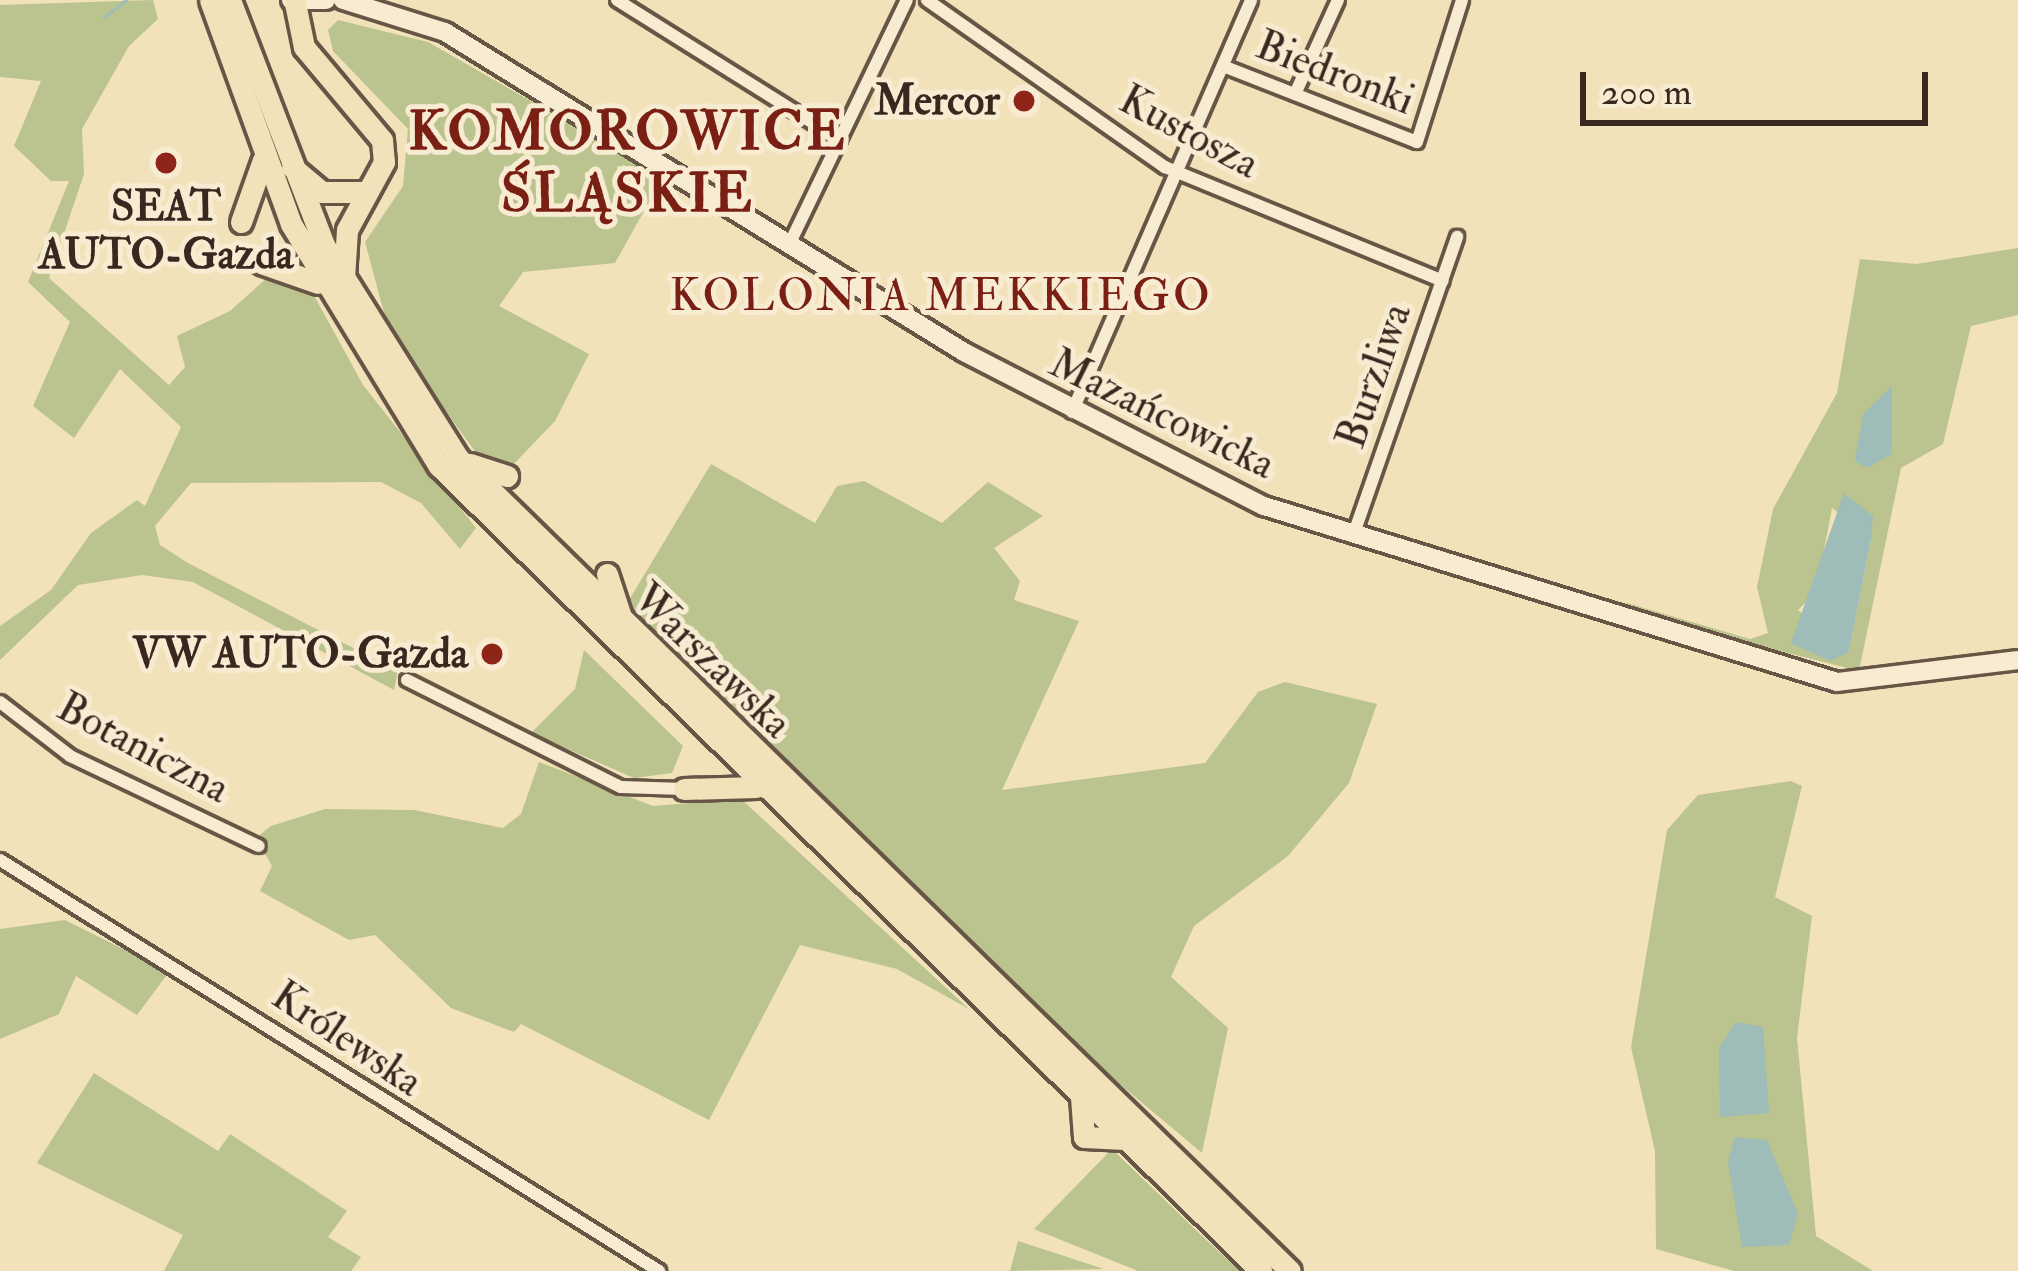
<!DOCTYPE html>
<html>
<head>
<meta charset="utf-8">
<style>
	body { margin:0 }
	#map { position:relative; width:2018px; height:1271px; overflow:hidden; background:#f2e2ba; font-family:"IM FELL Double Pica",serif }
	div>[style] { position:absolute }
	.green>* { inset:0; background:#bbc38f }
	.water>* { inset:0; background:#9ebcb8 }
	.stream>* { height:3px; margin:-1.5px; padding:0 1.5px; transform-origin:1.5px; border-radius:1.5px; background:#9ebcb8 }
	.roads { filter:drop-shadow(3px 0 #675646) drop-shadow(-3px 0 #675646) drop-shadow(0 3px #675646) drop-shadow(0 -3px #675646) }
	.street>* { height:12px; margin:-6px; padding:0 6px; transform-origin:6px; border-radius:6px; background:#f7ecd2 }
	.secondary>* { height:18px; margin:-9px; padding:0 9px; transform-origin:9px; border-radius:9px; background:#f7ecd2 }
	.primary>* { height:21px; margin:-10.5px; padding:0 10.5px; transform-origin:10.5px; border-radius:10.5px; background:#f2e2ba }
	.dots>* { width:33px; height:33px; translate:-50% -50%; box-sizing:border-box; border:6px solid #f7ecd2; border-radius:50% }
	span { translate:-50% -50%; white-space:nowrap; text-align:center; line-height:1.15; -webkit-text-stroke:10px #f7ecd2; paint-order:stroke }
	.street-label { font-size:42px; color:#392820 }
	.poi-label { font-size:42px; color:#392820; font-weight:700 }
	.right { translate:-100% -50%; text-align:right }
	.neighbourhood-label { font-size:45px; color:#7a1f14; letter-spacing:3px }
	.district-label { font-size:54px; color:#7a1f14; font-weight:700; letter-spacing:3px }
	.scale { position:absolute; left:1580px; top:72px; width:348px; height:54px; box-sizing:border-box; border:6px solid #392820; border-top:0; padding-left:15px; font-size:36px; line-height:42px; white-space:nowrap; color:#392820; -webkit-text-stroke:9px #f7ecd2; paint-order:stroke }
</style>
</head>
<body>
<div id="map">
	<div class="green">
		<div style="clip-path:polygon(153px 0,158px 19px,129px 46px,82px 129px,84px 174px,49px 278px,169px 385px,185px 367px,177px 336px,230px 311px,277px 269px,305px 279px,363px 385px,476px 528px,460px 549px,421px 503px,381px 482px,191px 483px,155px 526px,160px 545px,188px 563px,398px 671px,394px 690px,193px 582px,142px 575px,78px 585px,0 660px,0 626px,51px 590px,91px 533px,137px 500px,145px 506px,181px 427px,120px 369px,74px 438px,33px 406px,70px 322px,28px 282px,69px 181px,51px 181px,14px 146px,41px 81px,0 77px,0 5px)"></div>
		<div style="clip-path:polygon(338px 20px,428px 42px,663px 177px,615px 263px,523px 272px,499px 306px,589px 354px,555px 421px,509px 469px,488px 469px,390px 335px,365px 242px,403px 186px,408px 129px,333px 51px,328px 30px)"></div>
		<div style="clip-path:polygon(evenodd,2018px 248px,2018px 315px,1971px 326px,1943px 444px,1901px 468px,1859px 671px,1617px 610px,1627px 603px,1750px 639px,1768px 633px,1757px 587px,1773px 509px,1837px 393px,1860px 259px,1916px 264px,2018px 248px,1832px 508px,1871px 539px,1849px 652px,1798px 610px,1816px 592px,1832px 508px)"></div>
		<div style="clip-path:polygon(711px 464px,815px 523px,837px 486px,864px 481px,942px 523px,988px 482px,1043px 516px,994px 548px,1020px 581px,1014px 600px,1079px 621px,1002px 790px,1205px 763px,1258px 692px,1285px 682px,1377px 704px,1349px 783px,1288px 856px,1194px 926px,1171px 977px,1228px 1028px,1202px 1153px,1084px 1054px,626px 605px)"></div>
		<div style="clip-path:polygon(584px 650px,683px 746px,672px 773px,634px 778px,531px 733px,575px 689px)"></div>
		<div style="clip-path:polygon(539px 762px,653px 806px,741px 799px,969px 1009px,897px 969px,800px 945px,709px 1120px,521px 1024px,514px 1032px,451px 1008px,375px 935px,349px 940px,260px 891px,272px 866px,256px 838px,271px 826px,325px 809px,414px 810px,503px 828px,521px 814px)"></div>
		<div style="clip-path:polygon(1791px 781px,1802px 786px,1775px 897px,1812px 916px,1797px 1038px,1816px 1236px,1873px 1271px,1734px 1271px,1656px 1249px,1655px 1151px,1631px 1047px,1667px 830px,1698px 795px)"></div>
		<div style="clip-path:polygon(65px 920px,169px 972px,137px 1015px,76px 976px,59px 1014px,0 1039px,0 929px)"></div>
		<div style="clip-path:polygon(94px 1073px,218px 1151px,230px 1134px,347px 1211px,328px 1237px,361px 1257px,351px 1271px,164px 1271px,183px 1235px,37px 1163px)"></div>
		<div style="clip-path:polygon(1112px 1149px,1202px 1236px,1240px 1271px,1138px 1271px,1034px 1229px)"></div>
		<div style="clip-path:polygon(1018px 1241px,1104px 1269px,1010px 1271px)"></div>
	</div>
	<div class="water">
		<div style="clip-path:polygon(1892px 386px,1892px 454px,1867px 468px,1855px 461px,1863px 414px)"></div>
		<div style="clip-path:polygon(1844px 493px,1873px 516px,1871px 539px,1849px 652px,1830px 661px,1791px 643px)"></div>
		<div style="clip-path:polygon(1736px 1022px,1763px 1027px,1769px 1113px,1720px 1117px,1719px 1048px)"></div>
		<div style="clip-path:polygon(1735px 1137px,1767px 1140px,1798px 1214px,1789px 1245px,1742px 1247px,1728px 1162px)"></div>
	</div>
	<div class="stream">
		<div style="left:104px;top:17px;width:28px;rotate:-38deg"></div>
	</div>
	<div class="roads">
		<div class="street">
			<div style="left:617px;top:0;width:263px;rotate:32.1deg"></div>
			<div style="left:927px;top:0;width:291px;rotate:35.1deg"></div>
			<div style="left:1165px;top:167px;width:300px;rotate:22.3deg"></div>
			<div style="left:1223px;top:66px;width:208px;rotate:21.4deg"></div>
			<div style="left:1417px;top:142px;width:149px;rotate:-72.4deg"></div>
			<div style="left:1295px;top:94px;width:103px;rotate:-65.4deg"></div>
			<div style="left:788px;top:247px;width:274px;rotate:-64.3deg"></div>
			<div style="left:1072px;top:412px;width:449px;rotate:-66.5deg"></div>
			<div style="left:1353px;top:536px;width:317px;rotate:-70.8deg"></div>
			<div style="left:407px;top:680px;width:239px;rotate:26.6deg"></div>
			<div style="left:621px;top:787px;width:63px;rotate:1.8deg"></div>
			<div style="left:0;top:702px;width:88px;rotate:37.6deg"></div>
			<div style="left:70px;top:756px;width:209px;rotate:25.5deg"></div>
			<div style="left:0;top:860px;width:777px;rotate:31.95deg"></div>
		</div>
		<div class="secondary">
			<div style="left:291px;top:0;width:35px"></div>
			<div style="left:343px;top:0;width:107px;rotate:17.4deg"></div>
			<div style="left:445px;top:32px;width:610px;rotate:31.66deg"></div>
			<div style="left:964px;top:352px;width:337px;rotate:27.2deg"></div>
			<div style="left:1264px;top:506px;width:599px;rotate:17.07deg"></div>
			<div style="left:1837px;top:682px;width:182px;rotate:-6.9deg"></div>
		</div>
		<div class="primary">
			<div style="left:210px;top:0;width:238px;rotate:70.1deg"></div>
			<div style="left:291px;top:224px;width:284px;rotate:58.6deg"></div>
			<div style="left:439px;top:466px;width:1151px;rotate:44.4deg"></div>
			<div style="left:230px;top:0;width:262px;rotate:69deg"></div>
			<div style="left:324px;top:245px;width:252px;rotate:57.8deg"></div>
			<div style="left:458px;top:458px;width:1163px;rotate:44.34deg"></div>
			<div style="left:295px;top:3px;width:45px;rotate:78.4deg"></div>
			<div style="left:304px;top:47px;width:121px;rotate:50deg"></div>
			<div style="left:382px;top:140px;width:22px;rotate:85deg"></div>
			<div style="left:384px;top:162px;width:77px;rotate:118.6deg"></div>
			<div style="left:347px;top:230px;width:48px;rotate:93.6deg"></div>
			<div style="left:292px;top:167px;width:39px;rotate:40deg"></div>
			<div style="left:322px;top:192px;width:43px"></div>
			<div style="left:241px;top:222px;width:66px;rotate:-70.5deg"></div>
			<div style="left:261px;top:263px;width:60px;rotate:19.3deg"></div>
			<div style="left:470px;top:464px;width:39px;rotate:18deg"></div>
			<div style="left:607px;top:574px;width:52px;rotate:71.9deg"></div>
			<div style="left:684px;top:789px;width:72px;rotate:-1.6deg"></div>
			<div style="left:1081px;top:1097px;width:40px;rotate:85.7deg"></div>
			<div style="left:1084px;top:1137px;width:41px;rotate:2.8deg"></div>
		</div>
	</div>
	<div class="dots">
		<div style="left:1024px;top:101px;background:#8f2418"></div>
		<div style="left:166px;top:163px;background:#8f2418"></div>
		<div style="left:492px;top:654px;background:#8f2418"></div>
	</div>
	<div class="street-label">
		<span style="left:1335px;top:73px;rotate:21deg">Biedronki</span>
		<span style="left:1189px;top:132px;rotate:28deg">Kustosza</span>
		<span style="left:1374px;top:376px;rotate:-71deg">Burzliwa</span>
		<span style="left:1162px;top:414px;rotate:26deg">Mazańcowicka</span>
		<span style="left:712px;top:661px;rotate:44deg">Warszawska</span>
		<span style="left:143px;top:748px;rotate:28deg">Botaniczna</span>
		<span style="left:347px;top:1039px;rotate:34deg">Królewska</span>
	</div>
	<div class="poi-label">
		<span class="right" style="left:1000px;top:101px">Mercor</span>
		<span style="left:166px;top:231px">SEAT<br>AUTO-Gazda</span>
		<span class="right" style="left:468px;top:654px">VW AUTO-Gazda</span>
	</div>
	<div class="neighbourhood-label">
		<span style="left:941px;top:297px">KOLONIA MEKKIEGO</span>
	</div>
	<div class="district-label">
		<span style="left:628px;top:163px">KOMOROWICE<br>ŚLĄSKIE</span>
	</div>
	<div class="scale">200 m</div>
</div>
</body>
</html>
